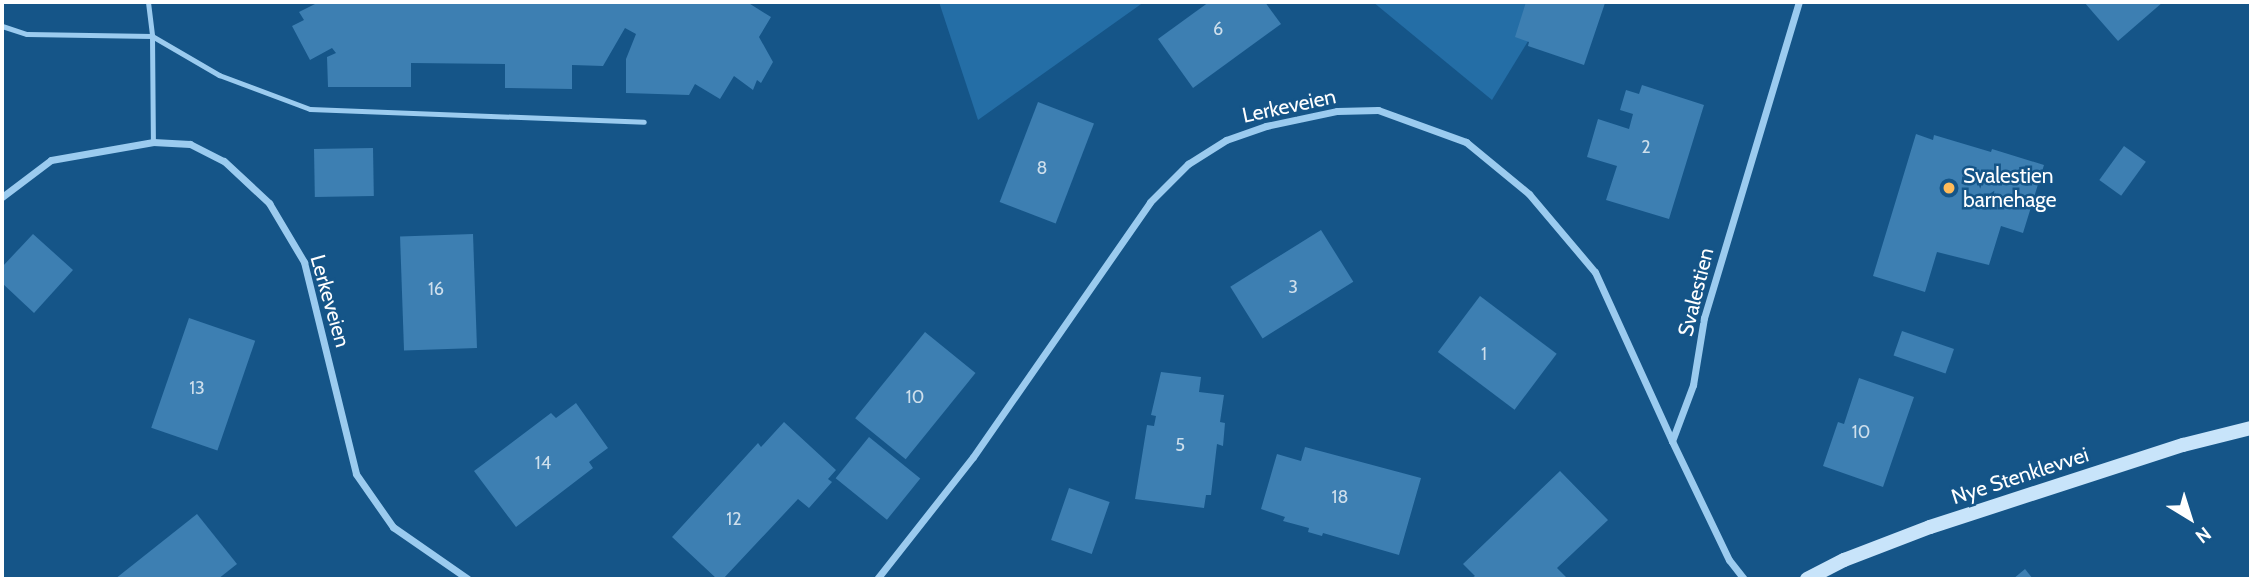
<!DOCTYPE html>
<html>
<head>
<meta charset="utf-8">
<style>
	body { margin:0 }
	#map { position:relative; width:2253px; height:581px; overflow:hidden; background:#155588; font-family:Cabin,sans-serif }
	div>[style] { position:absolute }
	.green>* { inset:0; background:#246ea6 }
	.building>* { inset:0; background:#3d7fb2; transform-origin:0 0 }
	.service>* { height:5px; margin:-2.5px; padding:0 2.5px; transform-origin:2.5px; border-radius:2.5px; background:#9bcbef }
	.minor>* { height:7px; margin:-3.5px; padding:0 3.5px; transform-origin:3.5px; border-radius:3.5px; background:#9bcbef }
	.secondary>* { height:14px; margin:-7px; padding:0 7px; transform-origin:7px; border-radius:7px; background:#c8e4fa }
	.dots>* { width:19px; height:19px; translate:-50% -50%; box-sizing:border-box; border:4px solid #155588; border-radius:50% }
	span { translate:-50% -50%; white-space:nowrap; text-align:center; line-height:1.15; -webkit-text-stroke:5px #155588; paint-order:stroke }
	.number-label { font-size:18px; color:#cedfec }
	.number-label span { -webkit-text-stroke-width:0 }
	.street-label { font-size:21px; color:#fff }
	.poi-label { font-size:21px; color:#fff }
	.left { translate:0 -50%; text-align:left }
	.frame { position:absolute; inset:0; border:4px solid #fff; pointer-events:none }
	.north { position:absolute; left:2155px; top:483px; width:70px; height:70px; -webkit-text-stroke:5px #155588; paint-order:stroke; rotate:142deg; font-size:19px; font-weight:700; line-height:28px; text-align:center; color:#fff }
	.north::after { content:''; display:block; margin:auto; width:24px; height:32px; background:#fff; clip-path:polygon(50% 0,100% 100%,50% 72%,0 100%) }
</style>
</head>
<body>
<div id="map">
	<div class="green">
		<div style="clip-path:polygon(939px 2px,1144px 2px,978px 120px)"></div>
		<div style="clip-path:polygon(1373px 2px,1552px 2px,1492px 100px)"></div>
	</div>
	<div class="building">
		<div style="clip-path:polygon(319px 2px,747px 2px,771px 17px,759px 37px,773px 62px,761px 83px,757px 80px,753px 90px,734px 76px,720px 99px,695px 84px,689px 95px,626px 93px,626px 59px,636px 34px,625px 28px,603px 66px,572px 65px,572px 89px,505px 88px,505px 64px,411px 63px,411px 87px,328px 87px,327px 57px,336px 53px,332px 48px,310px 60px,292px 26px,304px 20px,299px 12px)"></div>
		<div style="clip-path:polygon(1209px 2px,1265px 2px,1281px 24px,1193px 88px,1158px 39px)"></div>
		<div style="clip-path:polygon(1526px 2px,1605px 3px,1584px 65px,1528px 46px,1529px 42px,1515px 37px)"></div>
		<div style="clip-path:polygon(2084px 2px,2163px 2px,2118px 41px)"></div>
		<div style="clip-path:polygon(1642px 85px,1704px 105px,1669px 219px,1606px 200px,1617px 166px,1587px 157px,1598px 119px,1629px 129px,1633px 114px,1620px 110px,1626px 90px,1639px 94px)"></div>
		<div style="left:1038px;top:102px;width:60px;height:107px;rotate:21deg"></div>
		<div style="clip-path:polygon(1916px 134px,1933px 140px,1934px 135px,1991px 152px,1992px 149px,2044px 165px,2023px 233px,2001px 226px,1989px 265px,1937px 252px,1925px 292px,1873px 276px)"></div>
		<div style="left:2124px;top:146px;width:27px;height:42px;rotate:36deg"></div>
		<div style="left:373px;top:148px;width:48px;height:59px;rotate:89deg"></div>
		<div style="left:1321px;top:230px;width:61px;height:107px;rotate:58deg"></div>
		<div style="clip-path:polygon(33px 234px,73px 270px,34px 313px,2px 283px,2px 267px)"></div>
		<div style="left:473px;top:234px;width:114px;height:73px;rotate:88deg"></div>
		<div style="left:1480px;top:296px;width:96px;height:70px;rotate:37deg"></div>
		<div style="left:189px;top:318px;width:70px;height:116px;rotate:19deg"></div>
		<div style="left:1902px;top:331px;width:55px;height:26px;rotate:19deg"></div>
		<div style="left:925px;top:332px;width:65px;height:111px;rotate:39deg"></div>
		<div style="clip-path:polygon(1161px 372px,1201px 377px,1199px 392px,1224px 395px,1220px 422px,1225px 423px,1223px 446px,1217px 444px,1211px 495px,1206px 495px,1204px 508px,1135px 499px,1147px 425px,1154px 426px,1156px 416px,1151px 415px)"></div>
		<div style="clip-path:polygon(1859px 378px,1914px 397px,1883px 487px,1823px 466px,1838px 422px,1844px 424px)"></div>
		<div style="clip-path:polygon(576px 403px,608px 448px,589px 462px,593px 468px,516px 527px,474px 471px,551px 413px,556px 418px)"></div>
		<div style="clip-path:polygon(784px 422px,836px 470px,828px 479px,832px 482px,809px 508px,798px 499px,723px 579px,717px 579px,672px 537px,758px 443px,761px 447px)"></div>
		<div style="left:869px;top:437px;width:66px;height:53px;rotate:39deg"></div>
		<div style="clip-path:polygon(1305px 447px,1421px 478px,1399px 555px,1323px 533px,1322px 536px,1308px 532px,1309px 528px,1283px 521px,1285px 517px,1261px 509px,1277px 454px,1301px 461px)"></div>
		<div style="clip-path:polygon(1560px 471px,1608px 520px,1557px 568px,1568px 579px,1470px 579px,1475px 576px,1463px 564px)"></div>
		<div style="left:1069px;top:488px;width:43px;height:55px;rotate:19deg"></div>
		<div style="clip-path:polygon(197px 514px,237px 564px,218px 579px,115px 579px)"></div>
		<div style="clip-path:polygon(2025px 569px,2033px 579px,2013px 579px)"></div>
	</div>
	<div class="service">
		<div style="left:148px;top:2px;width:34px;rotate:83deg"></div>
		<div style="left:152px;top:36px;width:106px;rotate:89.5deg"></div>
		<div style="left:2px;top:26px;width:26px;rotate:18deg"></div>
		<div style="left:27px;top:34px;width:125px;rotate:0.9deg"></div>
		<div style="left:152px;top:36px;width:78px;rotate:30.2deg"></div>
		<div style="left:219px;top:75px;width:97px;rotate:20.5deg"></div>
		<div style="left:310px;top:109px;width:334px;rotate:2.2deg"></div>
	</div>
	<div class="minor">
		<div style="left:2px;top:197px;width:61px;rotate:-37.1deg"></div>
		<div style="left:51px;top:160px;width:104px;rotate:-10deg"></div>
		<div style="left:153px;top:142px;width:37px;rotate:3deg"></div>
		<div style="left:190px;top:144px;width:38px;rotate:27deg"></div>
		<div style="left:224px;top:161px;width:62px;rotate:43deg"></div>
		<div style="left:269px;top:203px;width:69px;rotate:59.3deg"></div>
		<div style="left:304px;top:262px;width:218px;rotate:76.2deg"></div>
		<div style="left:356px;top:474px;width:65px;rotate:55.1deg"></div>
		<div style="left:393px;top:527px;width:91px;rotate:34.7deg"></div>
		<div style="left:877px;top:579px;width:155px;rotate:-51.8deg"></div>
		<div style="left:973px;top:457px;width:310px;rotate:-55.2deg"></div>
		<div style="left:1150px;top:202px;width:54px;rotate:-45deg"></div>
		<div style="left:1188px;top:164px;width:45px;rotate:-32.3deg"></div>
		<div style="left:1226px;top:140px;width:42px;rotate:-19.3deg"></div>
		<div style="left:1266px;top:126px;width:73px;rotate:-11.9deg"></div>
		<div style="left:1337px;top:111px;width:41px;rotate:-1.4deg"></div>
		<div style="left:1378px;top:110px;width:94px;rotate:20deg"></div>
		<div style="left:1466px;top:142px;width:82px;rotate:39.5deg"></div>
		<div style="left:1529px;top:194px;width:102px;rotate:49.8deg"></div>
		<div style="left:1595px;top:272px;width:186px;rotate:65.5deg"></div>
		<div style="left:1744px;top:579px;width:24px;rotate:-128deg"></div>
		<div style="left:1729px;top:560px;width:132px;rotate:-115.6deg"></div>
		<div style="left:1672px;top:441px;width:60px;rotate:-69.4deg"></div>
		<div style="left:1693px;top:385px;width:68px;rotate:-80.7deg"></div>
		<div style="left:1704px;top:318px;width:330px;rotate:-73.3deg"></div>
	</div>
	<div class="secondary">
		<div style="left:1807px;top:579px;width:42px;rotate:-27.2deg"></div>
		<div style="left:1844px;top:560px;width:92px;rotate:-21deg"></div>
		<div style="left:1930px;top:527px;width:266px;rotate:-18deg"></div>
		<div style="left:2183px;top:445px;width:70px;rotate:-14deg"></div>
	</div>
	<div class="dots">
		<div style="left:1949px;top:188px;background:#ffbb59"></div>
	</div>
	<div class="number-label">
		<span style="left:1218px;top:29px">6</span>
		<span style="left:1646px;top:147px">2</span>
		<span style="left:1042px;top:168px">8</span>
		<span style="left:1293px;top:287px">3</span>
		<span style="left:436px;top:289px">16</span>
		<span style="left:1484px;top:354px">1</span>
		<span style="left:197px;top:388px">13</span>
		<span style="left:915px;top:397px">10</span>
		<span style="left:1861px;top:432px">10</span>
		<span style="left:1180px;top:445px">5</span>
		<span style="left:543px;top:463px">14</span>
		<span style="left:1340px;top:497px">18</span>
		<span style="left:734px;top:519px">12</span>
	</div>
	<div class="street-label">
		<span style="left:1289px;top:106px;rotate:-12deg">Lerkeveien</span>
		<span style="left:1696px;top:292px;rotate:-76deg">Svalestien</span>
		<span style="left:330px;top:301px;rotate:74deg">Lerkeveien</span>
		<span style="left:2020px;top:476px;rotate:-18deg">Nye Stenklevvei</span>
	</div>
	<div class="poi-label">
		<span class="left" style="left:1963px;top:188px">Svalestien<br>barnehage</span>
	</div>
	<div class="frame"></div>
	<div class="north">N</div>
</div>
</body>
</html>
